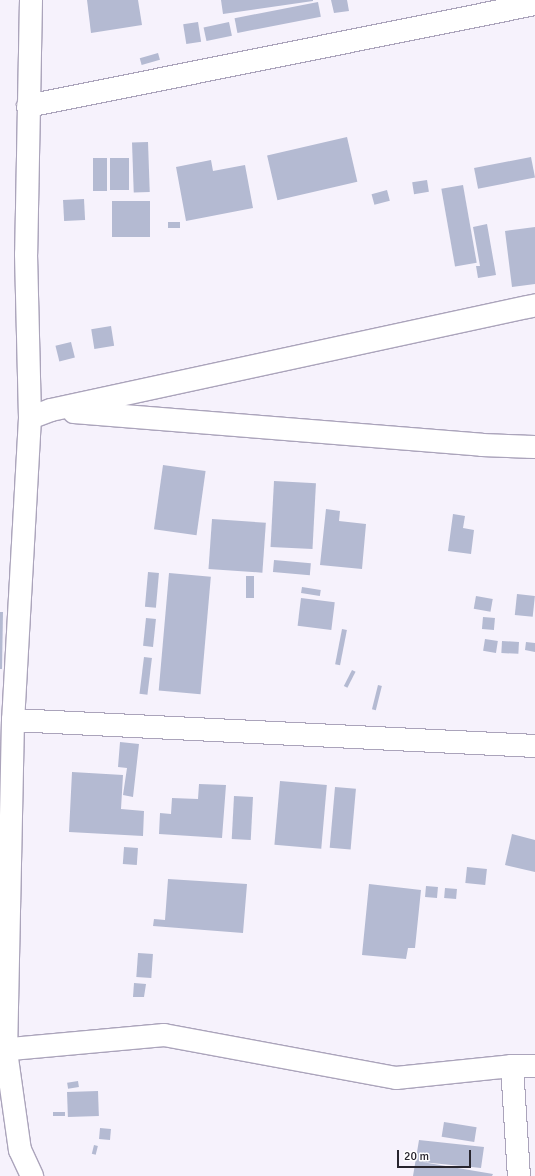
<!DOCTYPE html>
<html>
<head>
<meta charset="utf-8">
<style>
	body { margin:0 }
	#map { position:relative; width:535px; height:1176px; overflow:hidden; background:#f6f2fc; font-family:Signika,sans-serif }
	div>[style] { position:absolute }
	.building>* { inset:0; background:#b4bad2; transform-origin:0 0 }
	.roads { filter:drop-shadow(1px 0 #aba4bb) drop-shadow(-1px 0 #aba4bb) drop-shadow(0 1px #aba4bb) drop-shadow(0 -1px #aba4bb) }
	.minor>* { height:22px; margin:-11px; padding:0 11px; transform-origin:11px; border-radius:11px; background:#fff }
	span { translate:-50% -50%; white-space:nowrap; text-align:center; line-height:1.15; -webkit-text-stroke:3.5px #fff; paint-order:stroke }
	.scale { position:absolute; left:397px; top:1150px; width:74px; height:18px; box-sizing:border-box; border:2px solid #28252e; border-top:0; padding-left:5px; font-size:12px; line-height:14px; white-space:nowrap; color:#28252e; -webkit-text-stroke:3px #fff; paint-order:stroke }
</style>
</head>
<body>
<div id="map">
	<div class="building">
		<div style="clip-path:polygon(87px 0,138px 0,142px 25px,91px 33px)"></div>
		<div style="clip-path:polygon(221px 0,313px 0,313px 1px,223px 14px)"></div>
		<div style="clip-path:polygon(331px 0,347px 0,349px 11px,334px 13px)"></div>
		<div style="left:318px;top:2px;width:15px;height:85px;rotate:79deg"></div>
		<div style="left:198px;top:22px;width:20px;height:15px;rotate:81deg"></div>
		<div style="left:229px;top:22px;width:14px;height:26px;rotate:78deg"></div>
		<div style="left:158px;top:53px;width:7px;height:19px;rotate:74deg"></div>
		<div style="left:347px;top:137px;width:46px;height:82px;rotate:77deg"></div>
		<div style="left:148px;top:142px;width:50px;height:16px;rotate:88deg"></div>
		<div style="left:531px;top:157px;width:21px;height:58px;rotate:79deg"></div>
		<div style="left:93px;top:158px;width:14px;height:33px"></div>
		<div style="left:110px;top:158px;width:19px;height:32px"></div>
		<div style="clip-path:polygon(211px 160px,213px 171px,245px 165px,253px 208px,186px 221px,176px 167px)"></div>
		<div style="left:427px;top:180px;width:12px;height:15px;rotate:81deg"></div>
		<div style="left:463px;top:185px;width:79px;height:22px;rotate:80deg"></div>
		<div style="left:387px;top:190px;width:11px;height:16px;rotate:75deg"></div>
		<div style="left:84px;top:199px;width:21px;height:21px;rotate:87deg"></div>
		<div style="left:112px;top:201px;width:38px;height:36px"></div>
		<div style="left:180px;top:222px;width:6px;height:12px;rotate:90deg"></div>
		<div style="clip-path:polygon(487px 224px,496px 275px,478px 278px,476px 266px,480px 266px,473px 227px)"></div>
		<div style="clip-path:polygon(535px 227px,535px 284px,512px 287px,505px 231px)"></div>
		<div style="left:111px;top:326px;width:20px;height:20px;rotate:81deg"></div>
		<div style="left:71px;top:342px;width:16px;height:16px;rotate:76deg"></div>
		<div style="left:163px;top:465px;width:43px;height:65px;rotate:8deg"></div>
		<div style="left:274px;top:481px;width:42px;height:66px;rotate:3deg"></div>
		<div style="clip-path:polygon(326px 509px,340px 511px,339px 521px,366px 524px,362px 569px,320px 565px)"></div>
		<div style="clip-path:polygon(453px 514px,465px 516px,463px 528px,474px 530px,471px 554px,448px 551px)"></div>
		<div style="left:212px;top:519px;width:54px;height:50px;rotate:4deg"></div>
		<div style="left:274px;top:560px;width:37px;height:12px;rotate:5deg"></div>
		<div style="left:148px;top:572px;width:11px;height:35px;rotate:5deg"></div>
		<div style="left:169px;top:573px;width:42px;height:118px;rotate:5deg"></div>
		<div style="left:246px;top:576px;width:8px;height:22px"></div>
		<div style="left:302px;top:587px;width:19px;height:6px;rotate:9deg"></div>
		<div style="left:517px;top:594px;width:18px;height:21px;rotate:6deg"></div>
		<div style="left:476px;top:596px;width:17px;height:13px;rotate:10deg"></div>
		<div style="left:301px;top:598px;width:34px;height:28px;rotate:7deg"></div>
		<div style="clip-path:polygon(0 612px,3px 612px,2px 669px,0 669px)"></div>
		<div style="left:483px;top:617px;width:12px;height:12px;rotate:5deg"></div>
		<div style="left:146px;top:618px;width:10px;height:28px;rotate:6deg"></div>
		<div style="left:342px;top:629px;width:5px;height:36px;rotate:11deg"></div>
		<div style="left:485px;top:639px;width:13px;height:12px;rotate:9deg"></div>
		<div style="left:502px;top:641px;width:17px;height:12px;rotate:3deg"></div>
		<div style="clip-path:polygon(526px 642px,535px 643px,535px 652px,525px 650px)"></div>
		<div style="left:144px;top:657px;width:8px;height:37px;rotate:7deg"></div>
		<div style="left:352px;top:670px;width:4px;height:18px;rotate:27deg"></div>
		<div style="left:378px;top:685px;width:4px;height:25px;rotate:14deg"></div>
		<div style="clip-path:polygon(120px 742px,139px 744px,133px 797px,123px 795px,127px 768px,118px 767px)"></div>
		<div style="clip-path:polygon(72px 772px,123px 775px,121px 809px,144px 811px,143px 836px,69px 832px)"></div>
		<div style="left:280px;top:781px;width:47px;height:64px;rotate:5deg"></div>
		<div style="clip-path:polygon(199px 784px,226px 785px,222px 838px,159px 834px,160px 813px,171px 814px,172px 798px,198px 799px)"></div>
		<div style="left:335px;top:787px;width:21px;height:61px;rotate:5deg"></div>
		<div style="left:234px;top:796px;width:19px;height:43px;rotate:3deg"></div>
		<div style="clip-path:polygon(512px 834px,535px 840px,535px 872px,505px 865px)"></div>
		<div style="left:124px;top:847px;width:14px;height:17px;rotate:4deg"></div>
		<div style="left:467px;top:867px;width:20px;height:16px;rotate:6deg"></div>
		<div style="clip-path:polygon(168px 879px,247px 884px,243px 933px,153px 926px,154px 919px,165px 920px)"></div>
		<div style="clip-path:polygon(369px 884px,421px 890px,415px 948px,408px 948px,406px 959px,362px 955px)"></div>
		<div style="left:426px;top:886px;width:12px;height:11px;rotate:5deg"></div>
		<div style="left:445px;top:888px;width:12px;height:10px;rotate:5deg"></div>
		<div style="left:138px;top:953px;width:15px;height:24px;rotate:4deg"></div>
		<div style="clip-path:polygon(134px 983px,146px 984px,144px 997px,133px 997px)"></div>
		<div style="left:78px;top:1081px;width:6px;height:11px;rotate:81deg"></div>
		<div style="left:98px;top:1091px;width:25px;height:31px;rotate:88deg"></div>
		<div style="left:65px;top:1112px;width:4px;height:12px;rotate:90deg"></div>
		<div style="left:444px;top:1122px;width:33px;height:15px;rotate:9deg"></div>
		<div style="left:100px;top:1128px;width:11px;height:11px;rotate:5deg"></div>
		<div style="clip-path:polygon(419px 1140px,484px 1147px,481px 1168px,422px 1162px,493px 1174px,492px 1176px,413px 1176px)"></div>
		<div style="left:94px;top:1145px;width:4px;height:9px;rotate:14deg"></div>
	</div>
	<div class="roads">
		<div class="minor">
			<div style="left:31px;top:0;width:254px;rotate:91.1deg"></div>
			<div style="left:26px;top:254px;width:164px;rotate:88.6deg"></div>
			<div style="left:30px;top:418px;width:302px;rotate:93.2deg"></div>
			<div style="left:13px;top:720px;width:331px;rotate:91.2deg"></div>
			<div style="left:6px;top:1051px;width:100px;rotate:82deg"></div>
			<div style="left:20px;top:1150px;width:29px;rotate:65deg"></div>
			<div style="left:28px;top:106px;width:517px;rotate:-11.38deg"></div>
			<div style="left:74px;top:412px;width:409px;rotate:4.6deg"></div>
			<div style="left:482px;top:445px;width:53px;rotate:2.2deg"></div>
			<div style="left:30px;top:418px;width:22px;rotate:-21deg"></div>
			<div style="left:51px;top:410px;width:495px;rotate:-12.2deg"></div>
			<div style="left:13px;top:720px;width:523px;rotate:2.85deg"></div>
			<div style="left:0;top:1050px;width:165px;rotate:-5.2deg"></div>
			<div style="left:164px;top:1035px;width:236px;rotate:10.5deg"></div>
			<div style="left:396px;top:1078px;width:117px;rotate:-5.9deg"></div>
			<div style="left:512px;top:1066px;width:23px"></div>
			<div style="left:512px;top:1066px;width:110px;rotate:86.4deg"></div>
		</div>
	</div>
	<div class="scale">20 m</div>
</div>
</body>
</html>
